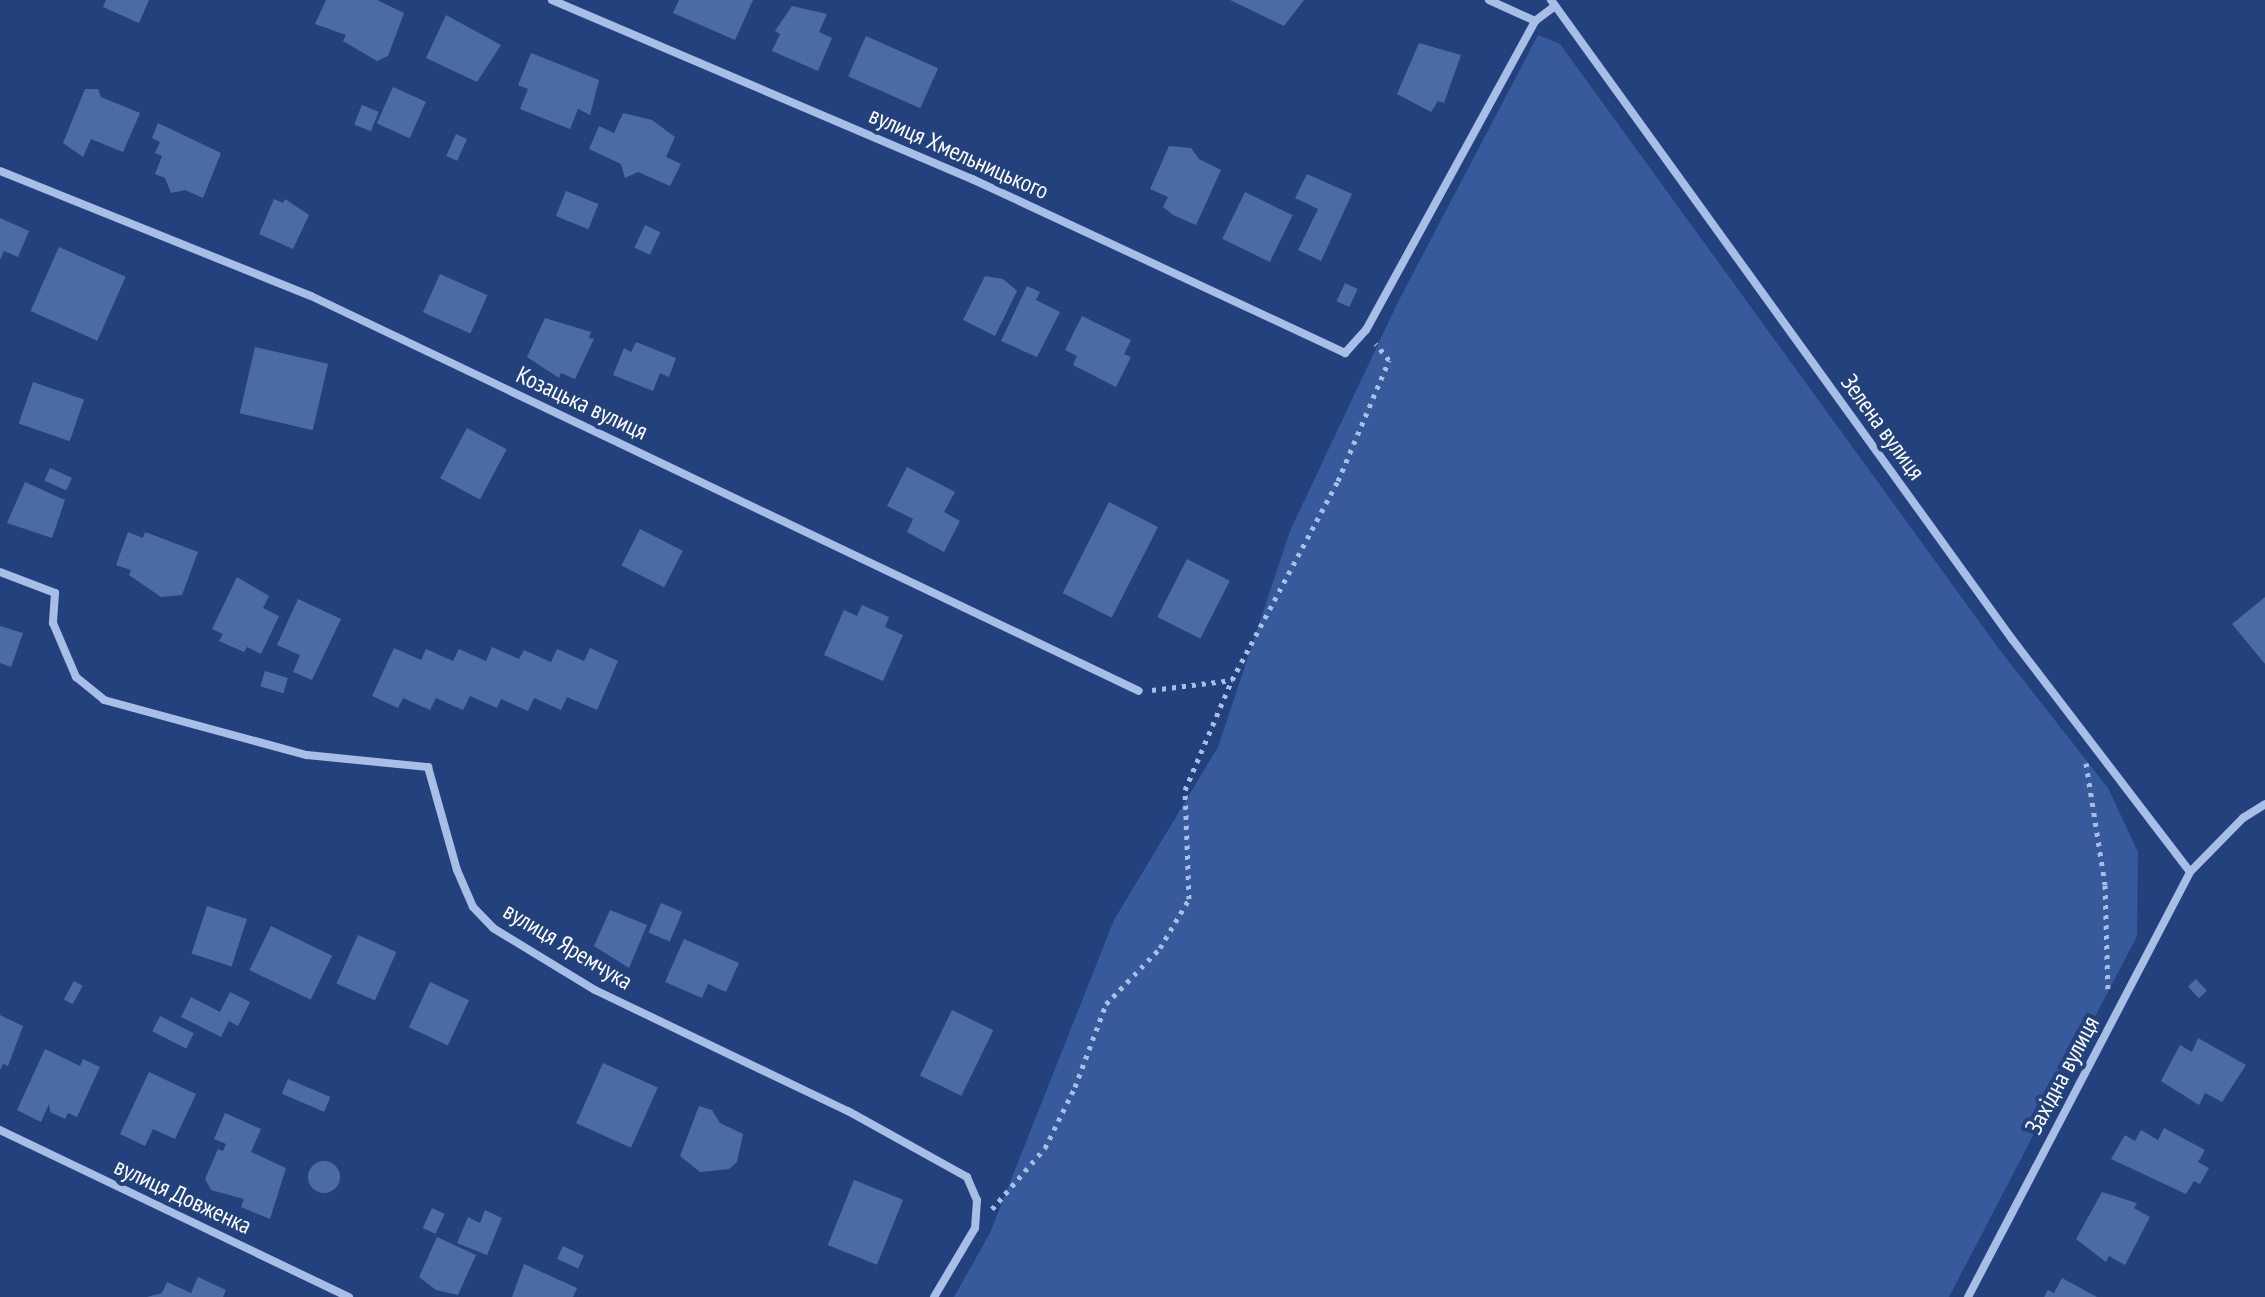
<!DOCTYPE html>
<html>
<head>
<meta charset="utf-8">
<style>
	body { margin:0 }
	#map { position:relative; width:2265px; height:1297px; overflow:hidden; background:#23427d; font-family:"PT Sans Narrow",sans-serif }
	div>[style] { position:absolute }
	.green>* { inset:0; background:#365a9b }
	.building>* { inset:0; background:#4b6ba6; transform-origin:0 0 }
	.round { border-radius:50% }
	.path>* { height:5px; margin-top:-2.5px; transform-origin:0; background:repeating-linear-gradient(90deg,#a7bee6 0 4px,transparent 0 10px) }
	.minor>* { height:8px; margin:-4px; padding:0 4px; transform-origin:4px; border-radius:4px; background:#a7bee6 }
	span { translate:-50% -50%; white-space:nowrap; text-align:center; line-height:1.15; -webkit-text-stroke:8px #23427d; paint-order:stroke }
	.street-label { font-size:24px; color:#fff }
</style>
</head>
<body>
<div id="map">
	<div class="green">
		<div style="clip-path:polygon(1538px 35px,1560px 44px,1999px 649px,2108px 788px,2138px 852px,2137px 936px,1949px 1297px,954px 1297px,990px 1233px,1114px 920px,1218px 747px,1290px 531px,1397px 304px)"></div>
	</div>
	<div class="building">
		<div style="clip-path:polygon(106px 0,149px 0,139px 23px,103px 7px)"></div>
		<div style="clip-path:polygon(326px 0,377px 0,404px 13px,388px 56px,377px 61px,343px 41px,346px 35px,315px 24px)"></div>
		<div style="clip-path:polygon(679px 0,753px 0,735px 40px,673px 13px)"></div>
		<div style="clip-path:polygon(1230px 0,1304px 0,1284px 26px)"></div>
		<div style="clip-path:polygon(792px 6px,827px 14px,819px 32px,832px 38px,818px 71px,772px 51px,780px 34px,775px 31px)"></div>
		<div style="clip-path:polygon(446px 15px,501px 45px,477px 82px,426px 58px)"></div>
		<div style="left:866px;top:36px;width:79px;height:44px;rotate:24deg"></div>
		<div style="clip-path:polygon(1419px 43px,1461px 55px,1444px 103px,1438px 101px,1431px 112px,1397px 94px)"></div>
		<div style="clip-path:polygon(531px 53px,599px 80px,590px 115px,578px 109px,570px 129px,520px 109px,528px 89px,518px 85px)"></div>
		<div style="left:393px;top:87px;width:36px;height:40px;rotate:24deg"></div>
		<div style="clip-path:polygon(85px 89px,98px 89px,101px 97px,140px 113px,123px 152px,91px 139px,83px 157px,63px 143px)"></div>
		<div style="left:362px;top:105px;width:18px;height:21px;rotate:22deg"></div>
		<div style="clip-path:polygon(623px 113px,652px 120px,675px 137px,666px 157px,681px 164px,670px 186px,638px 172px,625px 178px,621px 164px,589px 149px,599px 126px,614px 133px)"></div>
		<div style="clip-path:polygon(158px 123px,221px 153px,203px 198px,185px 190px,171px 193px,165px 178px,155px 174px,162px 156px,155px 153px,160px 142px,152px 138px)"></div>
		<div style="left:456px;top:134px;width:12px;height:24px;rotate:24deg"></div>
		<div style="clip-path:polygon(1169px 146px,1191px 148px,1199px 159px,1221px 170px,1196px 225px,1173px 215px,1163px 207px,1168px 197px,1150px 189px)"></div>
		<div style="clip-path:polygon(1307px 174px,1352px 194px,1321px 261px,1298px 250px,1318px 209px,1295px 198px)"></div>
		<div style="left:566px;top:191px;width:35px;height:27px;rotate:22deg"></div>
		<div style="left:1245px;top:192px;width:53px;height:52px;rotate:26deg"></div>
		<div style="clip-path:polygon(274px 199px,283px 203px,285px 199px,309px 215px,293px 249px,259px 234px)"></div>
		<div style="clip-path:polygon(0 218px,29px 231px,18px 257px,4px 251px,0 260px)"></div>
		<div style="left:645px;top:225px;width:17px;height:25px;rotate:25deg"></div>
		<div style="left:59px;top:247px;width:73px;height:70px;rotate:24deg"></div>
		<div style="left:440px;top:274px;width:52px;height:42px;rotate:24deg"></div>
		<div style="clip-path:polygon(985px 276px,1003px 279px,1017px 291px,995px 336px,963px 320px)"></div>
		<div style="left:1345px;top:283px;width:14px;height:20px;rotate:25deg"></div>
		<div style="clip-path:polygon(1027px 286px,1040px 292px,1036px 300px,1060px 312px,1037px 357px,1001px 341px)"></div>
		<div style="clip-path:polygon(1082px 316px,1131px 340px,1124px 354px,1131px 357px,1116px 387px,1073px 365px,1077px 356px,1065px 350px)"></div>
		<div style="clip-path:polygon(545px 318px,591px 332px,589px 338px,594px 339px,575px 379px,561px 373px,559px 378px,527px 357px)"></div>
		<div style="clip-path:polygon(636px 342px,676px 358px,669px 377px,660px 373px,653px 391px,613px 375px,624px 348px,631px 352px)"></div>
		<div style="left:255px;top:347px;width:75px;height:68px;rotate:13deg"></div>
		<div style="left:33px;top:382px;width:54px;height:44px;rotate:19deg"></div>
		<div style="left:467px;top:428px;width:45px;height:57px;rotate:28deg"></div>
		<div style="clip-path:polygon(907px 467px,955px 492px,944px 512px,960px 521px,944px 552px,907px 532px,913px 519px,887px 506px)"></div>
		<div style="left:50px;top:468px;width:24px;height:14px;rotate:24deg"></div>
		<div style="clip-path:polygon(25px 482px,65px 500px,52px 538px,7px 523px)"></div>
		<div style="left:1109px;top:502px;width:55px;height:102px;rotate:27deg"></div>
		<div style="left:640px;top:529px;width:48px;height:41px;rotate:27deg"></div>
		<div style="clip-path:polygon(128px 532px,143px 538px,145px 532px,198px 552px,182px 595px,161px 597px,129px 575px,131px 570px,116px 565px)"></div>
		<div style="left:1187px;top:559px;width:48px;height:65px;rotate:27deg"></div>
		<div style="clip-path:polygon(237px 577px,269px 596px,263px 608px,279px 616px,261px 654px,247px 647px,244px 652px,219px 641px,223px 634px,212px 629px)"></div>
		<div style="clip-path:polygon(2265px 597px,2265px 664px,2232px 624px)"></div>
		<div style="clip-path:polygon(298px 599px,341px 619px,312px 680px,293px 672px,300px 655px,277px 645px)"></div>
		<div style="clip-path:polygon(862px 605px,889px 617px,885px 627px,903px 635px,883px 681px,824px 655px,844px 610px,857px 616px)"></div>
		<div style="clip-path:polygon(0 626px,23px 633px,11px 667px,0 663px)"></div>
		<div style="clip-path:polygon(492px 647px,519px 659px,524px 650px,551px 662px,557px 649px,584px 661px,590px 648px,618px 661px,597px 710px,567px 697px,561px 710px,534px 698px,528px 711px,501px 699px,497px 708px,470px 696px,463px 710px,436px 698px,430px 710px,403px 698px,398px 708px,372px 696px,394px 648px,421px 660px,426px 649px,453px 661px,459px 649px,486px 661px)"></div>
		<div style="left:265px;top:671px;width:24px;height:16px;rotate:17deg"></div>
		<div style="left:661px;top:903px;width:23px;height:32px;rotate:23deg"></div>
		<div style="left:207px;top:906px;width:42px;height:50px;rotate:18deg"></div>
		<div style="clip-path:polygon(610px 910px,647px 925px,629px 968px,594px 946px)"></div>
		<div style="left:271px;top:926px;width:68px;height:49px;rotate:26deg"></div>
		<div style="left:358px;top:935px;width:42px;height:53px;rotate:24deg"></div>
		<div style="clip-path:polygon(684px 939px,739px 963px,726px 992px,708px 984px,702px 998px,665px 982px)"></div>
		<div style="left:2196px;top:979px;width:16px;height:11px;rotate:47deg"></div>
		<div style="left:74px;top:981px;width:10px;height:21px;rotate:29deg"></div>
		<div style="left:430px;top:982px;width:43px;height:50px;rotate:25deg"></div>
		<div style="clip-path:polygon(230px 992px,250px 1002px,238px 1026px,229px 1021px,221px 1037px,181px 1017px,191px 997px,220px 1012px)"></div>
		<div style="left:952px;top:1010px;width:46px;height:73px;rotate:26deg"></div>
		<div style="clip-path:polygon(0 1015px,23px 1026px,8px 1066px,3px 1064px,0 1070px)"></div>
		<div style="left:160px;top:1016px;width:38px;height:17px;rotate:27deg"></div>
		<div style="clip-path:polygon(2198px 1038px,2246px 1065px,2222px 1102px,2205px 1093px,2199px 1105px,2161px 1081px,2180px 1045px,2192px 1052px)"></div>
		<div style="clip-path:polygon(45px 1049px,80px 1066px,83px 1059px,100px 1067px,77px 1117px,68px 1113px,65px 1119px,50px 1112px,49px 1104px,41px 1122px,17px 1110px)"></div>
		<div style="left:603px;top:1063px;width:60px;height:66px;rotate:24deg"></div>
		<div style="clip-path:polygon(149px 1072px,196px 1094px,175px 1139px,153px 1129px,145px 1146px,120px 1134px)"></div>
		<div style="left:288px;top:1079px;width:46px;height:16px;rotate:23deg"></div>
		<div style="clip-path:polygon(699px 1106px,712px 1110px,720px 1123px,743px 1134px,737px 1162px,729px 1169px,700px 1172px,680px 1156px)"></div>
		<div style="clip-path:polygon(225px 1113px,261px 1129px,251px 1152px,286px 1168px,270px 1219px,241px 1207px,244px 1199px,211px 1190px,205px 1179px,218px 1149px,223px 1151px,226px 1144px,214px 1139px)"></div>
		<div style="clip-path:polygon(2164px 1128px,2205px 1150px,2198px 1162px,2209px 1168px,2200px 1184px,2194px 1181px,2186px 1194px,2111px 1159px,2125px 1135px,2135px 1141px,2141px 1130px,2158px 1140px)"></div>
		<div class="round" style="left:308px;top:1161px;width:32px;height:32px"></div>
		<div style="left:854px;top:1180px;width:53px;height:70px;rotate:22deg"></div>
		<div style="clip-path:polygon(2102px 1192px,2137px 1203px,2134px 1208px,2150px 1217px,2125px 1265px,2109px 1256px,2106px 1262px,2076px 1239px)"></div>
		<div style="left:432px;top:1208px;width:14px;height:22px;rotate:25deg"></div>
		<div style="clip-path:polygon(485px 1210px,502px 1218px,487px 1255px,457px 1243px,468px 1217px,480px 1223px)"></div>
		<div style="clip-path:polygon(437px 1237px,476px 1255px,458px 1295px,436px 1290px,419px 1277px)"></div>
		<div style="left:563px;top:1246px;width:23px;height:14px;rotate:25deg"></div>
		<div style="clip-path:polygon(524px 1264px,577px 1288px,573px 1297px,512px 1297px)"></div>
		<div style="clip-path:polygon(198px 1277px,226px 1290px,223px 1297px,147px 1297px,162px 1293px,167px 1282px,191px 1293px)"></div>
		<div style="clip-path:polygon(2062px 1278px,2097px 1297px,2044px 1297px,2048px 1290px,2054px 1293px)"></div>
	</div>
	<div class="path">
		<div style="left:1152px;top:690px;width:81px;rotate:-7.1deg"></div>
		<div style="left:2086px;top:763px;width:123px;rotate:81.1deg"></div>
		<div style="left:2105px;top:885px;width:107px;rotate:88.4deg"></div>
		<div style="left:992px;top:1209px;width:81px;rotate:-49deg"></div>
		<div style="left:1045px;top:1148px;width:68px;rotate:-63.8deg"></div>
		<div style="left:1075px;top:1087px;width:89px;rotate:-69.5deg"></div>
		<div style="left:1106px;top:1004px;width:78px;rotate:-46deg"></div>
		<div style="left:1160px;top:948px;width:57px;rotate:-59.4deg"></div>
		<div style="left:1189px;top:899px;width:109px;rotate:-92.1deg"></div>
		<div style="left:1185px;top:790px;width:120px;rotate:-66.9deg"></div>
		<div style="left:1232px;top:680px;width:225px;rotate:-62deg"></div>
		<div style="left:1338px;top:481px;width:131px;rotate:-67.1deg"></div>
		<div style="left:1389px;top:360px;width:21px;rotate:-129deg"></div>
	</div>
	<div class="minor">
		<div style="left:552px;top:0;width:457px;rotate:23.1deg"></div>
		<div style="left:972px;top:179px;width:412px;rotate:25deg"></div>
		<div style="left:1345px;top:353px;width:31px;rotate:-48deg"></div>
		<div style="left:1366px;top:330px;width:352px;rotate:-61.3deg"></div>
		<div style="left:1489px;top:0;width:51px;rotate:24.5deg"></div>
		<div style="left:1535px;top:21px;width:25px;rotate:-37deg"></div>
		<div style="left:1551px;top:0;width:788px;rotate:54.19deg"></div>
		<div style="left:2012px;top:639px;width:293px;rotate:52.6deg"></div>
		<div style="left:0;top:171px;width:335px;rotate:21.9deg"></div>
		<div style="left:311px;top:296px;width:917px;rotate:25.5deg"></div>
		<div style="left:0;top:572px;width:59px;rotate:20.9deg"></div>
		<div style="left:55px;top:593px;width:30px;rotate:94deg"></div>
		<div style="left:53px;top:623px;width:59px;rotate:66.9deg"></div>
		<div style="left:76px;top:677px;width:36px;rotate:39deg"></div>
		<div style="left:104px;top:700px;width:210px;rotate:15.2deg"></div>
		<div style="left:307px;top:755px;width:122px;rotate:5.7deg"></div>
		<div style="left:428px;top:767px;width:107px;rotate:74.3deg"></div>
		<div style="left:457px;top:870px;width:40px;rotate:66.6deg"></div>
		<div style="left:473px;top:907px;width:29px;rotate:46deg"></div>
		<div style="left:493px;top:928px;width:119px;rotate:31.3deg"></div>
		<div style="left:595px;top:990px;width:280px;rotate:25.6deg"></div>
		<div style="left:848px;top:1111px;width:136px;rotate:29deg"></div>
		<div style="left:967px;top:1177px;width:25px;rotate:67deg"></div>
		<div style="left:977px;top:1200px;width:28px;rotate:94deg"></div>
		<div style="left:975px;top:1228px;width:80px;rotate:120.7deg"></div>
		<div style="left:0;top:1130px;width:387px;rotate:25.6deg"></div>
		<div style="left:1968px;top:1297px;width:479px;rotate:-62.4deg"></div>
		<div style="left:2190px;top:872px;width:76px;rotate:-45.5deg"></div>
		<div style="left:2243px;top:818px;width:26px;rotate:-32deg"></div>
	</div>
	<div class="street-label">
		<span style="left:959px;top:153px;rotate:24deg">вулиця Хмельницького</span>
		<span style="left:582px;top:403px;rotate:25deg">Козацька вулиця</span>
		<span style="left:1883px;top:427px;rotate:54deg">Зелена вулиця</span>
		<span style="left:568px;top:946px;rotate:31deg">вулиця Яремчука</span>
		<span style="left:2062px;top:1075px;rotate:-62deg">Західна вулиця</span>
		<span style="left:183px;top:1196px;rotate:25deg">вулиця Довженка</span>
	</div>
</div>
</body>
</html>
